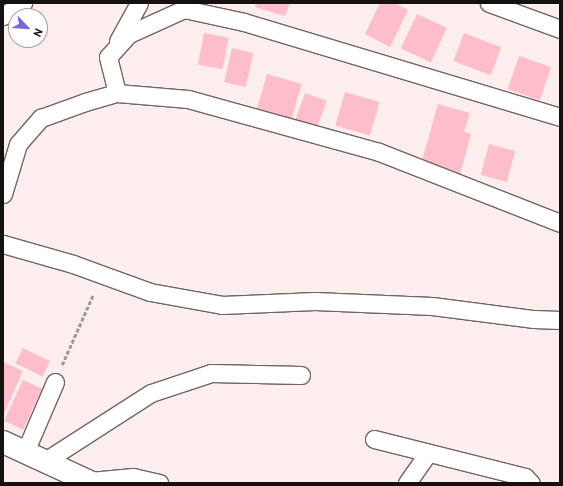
<!DOCTYPE html>
<html>
<head>
<meta charset="utf-8">
<style>
	body { margin:0 }
	#map { position:relative; width:563px; height:486px; overflow:hidden; background:#fbeeed; font-family:"PT Sans",sans-serif }
	div>[style] { position:absolute }
	.building>* { inset:0; background:#fdbdca; transform-origin:0 0 }
	.path>* { height:2.5px; margin-top:-1.25px; transform-origin:0; background:repeating-linear-gradient(90deg,#a29898 0 4px,transparent 0 6px) }
	.roads { filter:drop-shadow(1px 0 #706564) drop-shadow(-1px 0 #706564) drop-shadow(0 1px #706564) drop-shadow(0 -1px #706564) }
	.street>* { height:17px; margin:-8.5px; padding:0 8.5px; transform-origin:8.5px; border-radius:8.5px; background:#fff }
	.secondary>* { height:22px; margin:-11px; padding:0 11px; transform-origin:11px; border-radius:11px; background:#fff }
	span { translate:-50% -50%; white-space:nowrap; text-align:center; line-height:1.15; -webkit-text-stroke:3px #fff; paint-order:stroke }
	.frame { position:absolute; inset:0; border:4px solid #151111; pointer-events:none }
	.north { position:absolute; left:8px; top:8px; width:40px; height:40px; box-sizing:border-box; background:#fff; border:1px solid #a1a0a0; border-radius:50%; rotate:115deg; font-size:11px; font-weight:700; line-height:16px; text-align:center; color:#151111 }
	.north::after { content:''; display:block; margin:auto; width:14px; height:18px; background:#7c66e1; clip-path:polygon(50% 0,100% 100%,50% 72%,0 100%) }
</style>
</head>
<body>
<div id="map">
	<div class="building">
		<div style="clip-path:polygon(256px 3px,290px 3px,285px 16px,255px 7px)"></div>
		<div style="clip-path:polygon(380px 3px,394px 3px,408px 10px,390px 47px,365px 34px)"></div>
		<div style="left:417px;top:14px;width:33px;height:38px;rotate:25deg"></div>
		<div style="left:204px;top:33px;width:25px;height:32px;rotate:11deg"></div>
		<div style="left:464px;top:33px;width:40px;height:30px;rotate:21deg"></div>
		<div style="left:232px;top:48px;width:22px;height:35px;rotate:13deg"></div>
		<div style="left:519px;top:56px;width:34px;height:35px;rotate:19deg"></div>
		<div style="left:267px;top:74px;width:36px;height:38px;rotate:16deg"></div>
		<div style="left:345px;top:92px;width:36px;height:35px;rotate:16deg"></div>
		<div style="left:305px;top:93px;width:23px;height:29px;rotate:20deg"></div>
		<div style="clip-path:polygon(438px 104px,470px 113px,464px 132px,471px 134px,460px 175px,421px 164px)"></div>
		<div style="left:489px;top:144px;width:27px;height:32px;rotate:15deg"></div>
		<div style="left:23px;top:348px;width:30px;height:17px;rotate:26deg"></div>
		<div style="clip-path:polygon(3px 362px,23px 371px,3px 416px)"></div>
		<div style="left:23px;top:380px;width:21px;height:45px;rotate:25deg"></div>
	</div>
	<div class="path">
		<div style="left:62px;top:365px;width:77px;rotate:-66.1deg"></div>
	</div>
	<div class="roads">
		<div class="street">
			<div style="left:489px;top:3px;width:76px;rotate:20.1deg"></div>
			<div style="left:3px;top:16px;width:24px;rotate:-33deg"></div>
			<div style="left:118px;top:41px;width:43px;rotate:-61.1deg"></div>
			<div style="left:117px;top:93px;width:37px;rotate:-104deg"></div>
			<div style="left:108px;top:57px;width:31px;rotate:-48deg"></div>
			<div style="left:129px;top:34px;width:60px;rotate:-24.4deg"></div>
			<div style="left:184px;top:9px;width:61px;rotate:12.2deg"></div>
			<div style="left:244px;top:22px;width:330px;rotate:16.7deg"></div>
			<div style="left:3px;top:194px;width:52px;rotate:-73.3deg"></div>
			<div style="left:18px;top:144px;width:35px;rotate:-49deg"></div>
			<div style="left:41px;top:118px;width:47px;rotate:-20deg"></div>
			<div style="left:85px;top:102px;width:33px;rotate:-16deg"></div>
			<div style="left:117px;top:93px;width:71px;rotate:4.8deg"></div>
			<div style="left:188px;top:99px;width:198px;rotate:15.5deg"></div>
			<div style="left:379px;top:152px;width:194px;rotate:21.4deg"></div>
			<div style="left:3px;top:244px;width:73px;rotate:15.9deg"></div>
			<div style="left:73px;top:264px;width:82px;rotate:20deg"></div>
			<div style="left:150px;top:292px;width:73px;rotate:10.2deg"></div>
			<div style="left:222px;top:305px;width:93px;rotate:-2.5deg"></div>
			<div style="left:315px;top:301px;width:117px;rotate:2.4deg"></div>
			<div style="left:432px;top:306px;width:103px;rotate:7.3deg"></div>
			<div style="left:534px;top:319px;width:26px;rotate:2deg"></div>
			<div style="left:374px;top:439px;width:156px;rotate:14.1deg"></div>
			<div style="left:525px;top:477px;width:8px;rotate:45deg"></div>
			<div style="left:25px;top:452px;width:76px;rotate:-66.8deg"></div>
			<div style="left:45px;top:461px;width:126px;rotate:-32.7deg"></div>
			<div style="left:151px;top:393px;width:63px;rotate:-18.4deg"></div>
			<div style="left:211px;top:373px;width:90px;rotate:1.3deg"></div>
			<div style="left:90px;top:481px;width:43px;rotate:-5.3deg"></div>
			<div style="left:133px;top:477px;width:27px;rotate:13deg"></div>
			<div style="left:407px;top:483px;width:37px;rotate:-55deg"></div>
		</div>
		<div class="secondary">
			<div style="left:3px;top:442px;width:98px;rotate:24.7deg"></div>
		</div>
	</div>
	<div class="frame"></div>
	<div class="north">N</div>
</div>
</body>
</html>
